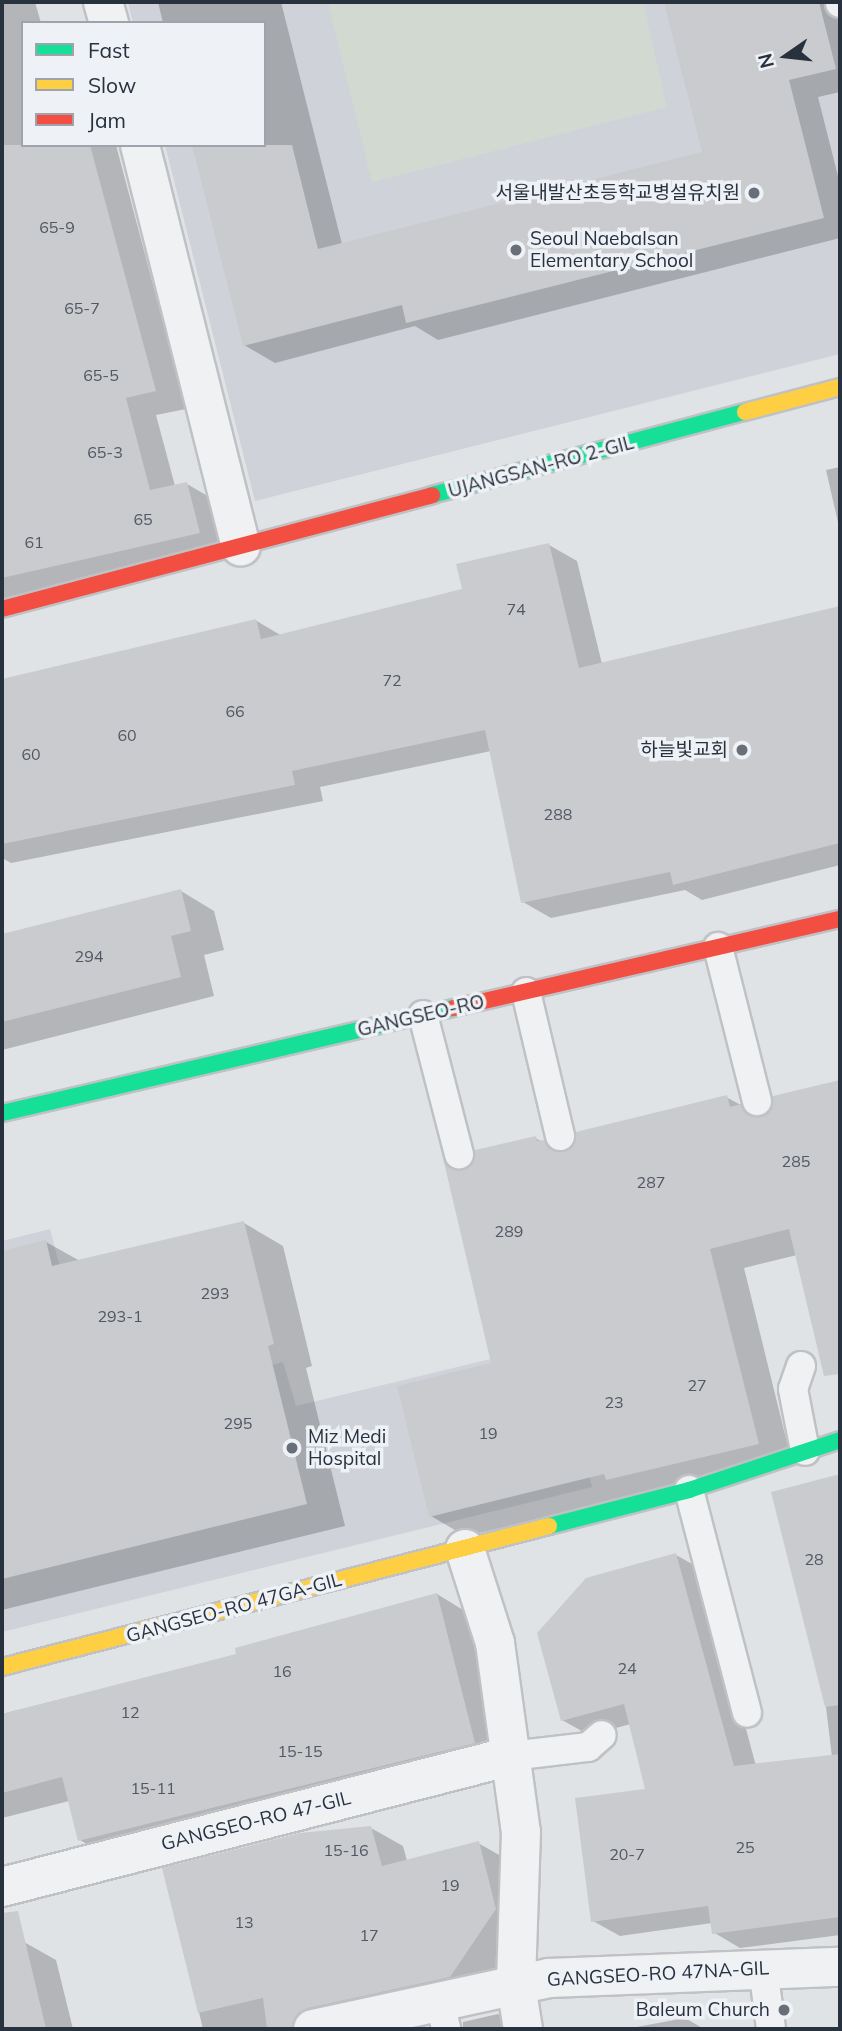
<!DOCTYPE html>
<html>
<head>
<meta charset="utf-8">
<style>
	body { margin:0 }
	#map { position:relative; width:842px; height:2031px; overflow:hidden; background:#e0e3e6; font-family:Mulish,"Noto Sans KR",sans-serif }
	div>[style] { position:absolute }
	.built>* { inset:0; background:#cfd3d9 }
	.green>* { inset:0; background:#d1d9d1 }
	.shadow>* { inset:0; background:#0003 }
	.building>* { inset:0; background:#c9cbce }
	.roads { filter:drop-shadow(2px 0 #bfc1c4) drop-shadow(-2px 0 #bfc1c4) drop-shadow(0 2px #bfc1c4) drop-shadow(0 -2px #bfc1c4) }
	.lane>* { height:28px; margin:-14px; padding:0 14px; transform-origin:14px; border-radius:14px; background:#f0f1f2 }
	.street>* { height:38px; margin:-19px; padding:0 19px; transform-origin:19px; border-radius:19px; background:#f0f1f2 }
	.fast>* { height:16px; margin:-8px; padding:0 8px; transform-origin:8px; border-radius:8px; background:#16e098 }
	.slow>* { height:16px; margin:-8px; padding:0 8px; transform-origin:8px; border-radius:8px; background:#ffcf43 }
	.jam>* { height:16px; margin:-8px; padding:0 8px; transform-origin:8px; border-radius:8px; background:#f24e42 }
	.dots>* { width:19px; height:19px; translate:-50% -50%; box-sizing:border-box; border:4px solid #eef1f5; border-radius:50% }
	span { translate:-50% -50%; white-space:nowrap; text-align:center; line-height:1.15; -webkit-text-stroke:7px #eef1f5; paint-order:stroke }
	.number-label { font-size:16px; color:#515863 }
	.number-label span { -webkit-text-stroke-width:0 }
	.poi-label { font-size:19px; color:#28313e }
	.right { translate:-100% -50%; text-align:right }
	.left { translate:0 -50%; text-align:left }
	.street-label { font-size:19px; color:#28313e }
	.frame { position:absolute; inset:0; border:4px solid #28313e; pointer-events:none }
	.legend { position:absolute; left:21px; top:21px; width:245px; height:126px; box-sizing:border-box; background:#eef1f5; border:2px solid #9fa4ac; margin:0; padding:9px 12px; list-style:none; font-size:21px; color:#28313e }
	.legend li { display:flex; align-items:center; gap:14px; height:35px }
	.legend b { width:35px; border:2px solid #9fa4ac }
	.north { position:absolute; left:751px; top:21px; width:70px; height:70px; -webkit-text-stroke:5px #eef1f5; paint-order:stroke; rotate:256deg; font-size:19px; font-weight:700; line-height:28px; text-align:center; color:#28313e }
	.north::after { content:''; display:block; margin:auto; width:24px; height:32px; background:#28313e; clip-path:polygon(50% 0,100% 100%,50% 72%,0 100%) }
</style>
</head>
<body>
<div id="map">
	<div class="built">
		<div style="clip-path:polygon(128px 2px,840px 2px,840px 354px,255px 501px,165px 145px,264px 145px,264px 23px,133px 23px)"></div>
		<div style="clip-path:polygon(50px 1229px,96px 1408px,283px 1362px,296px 1406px,556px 1343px,592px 1487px,2px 1632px,2px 1241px)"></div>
	</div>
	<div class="green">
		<div style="clip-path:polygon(328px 2px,643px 2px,667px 107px,372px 182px)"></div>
	</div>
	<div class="shadow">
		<div style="clip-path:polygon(2px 2px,35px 2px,41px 23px,23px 23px,23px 145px,116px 145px,186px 409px,156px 415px,175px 486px,187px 484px,218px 502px,230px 551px,2px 601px)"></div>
		<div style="clip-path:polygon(158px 2px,281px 2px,342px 244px,704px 153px,665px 2px,840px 2px,840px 92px,818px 97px,840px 184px,840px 238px,438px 340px,415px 326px,275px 363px,244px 345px,264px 145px,264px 23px,163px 23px)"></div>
		<div style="clip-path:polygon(840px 467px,840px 531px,826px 470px)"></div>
		<div style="clip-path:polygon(549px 545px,577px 561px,602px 664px,840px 608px,840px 865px,702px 900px,685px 890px,551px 918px,523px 902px,491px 751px,320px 787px,323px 801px,11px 863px,2px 858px,2px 680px,255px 620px,282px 636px,464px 590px)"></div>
		<div style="clip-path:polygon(181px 891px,214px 911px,224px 950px,204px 955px,214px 996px,2px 1050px,2px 936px)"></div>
		<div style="clip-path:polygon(840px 1082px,840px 1374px,823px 1364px,797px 1255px,744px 1268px,792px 1463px,465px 1536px,431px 1516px,493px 1365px,445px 1161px,464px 1172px,535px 1138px,564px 1153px,726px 1097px,763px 1117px,774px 1107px,775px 1097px)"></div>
		<div style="clip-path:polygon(244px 1223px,283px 1246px,312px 1366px,306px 1368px,345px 1526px,2px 1610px,2px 1252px,46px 1242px,80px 1261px)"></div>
		<div style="clip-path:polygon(840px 1476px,840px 1935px,740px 1948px,713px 1932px,712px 1923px,620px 1936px,593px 1921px,647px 1790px,631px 1724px,589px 1735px,562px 1720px,676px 1555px,703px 1570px,756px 1766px,832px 1757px,818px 1640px,774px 1493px)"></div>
		<div style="clip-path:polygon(437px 1594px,468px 1613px,506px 1760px,111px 1858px,80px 1840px,69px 1801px,2px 1818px,2px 1714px,238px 1655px)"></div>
		<div style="clip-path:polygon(371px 1828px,403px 1846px,407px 1861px,478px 1843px,510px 1861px,527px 1928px,482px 1995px,336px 2029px,203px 2029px,165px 1870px)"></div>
		<div style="clip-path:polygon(24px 1942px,56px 1960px,73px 2029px,2px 2029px,2px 1947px)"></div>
		<div style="clip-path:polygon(498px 2014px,524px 2029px,463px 2029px,463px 2022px)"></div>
		<div style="clip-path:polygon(685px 2018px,704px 2029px,626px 2029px)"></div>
	</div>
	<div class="building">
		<div style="clip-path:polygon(664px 2px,819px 2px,836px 69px,789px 80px,824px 218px,406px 323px,402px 305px,243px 346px,192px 145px,292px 145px,318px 249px,702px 152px)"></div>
		<div style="clip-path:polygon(2px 145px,90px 145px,156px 391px,126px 398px,150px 490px,187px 482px,200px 533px,2px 578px)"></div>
		<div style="clip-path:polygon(549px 543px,579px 668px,840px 606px,840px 843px,673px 885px,670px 872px,521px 903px,485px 730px,292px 771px,295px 785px,2px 844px,2px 679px,256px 619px,261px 639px,462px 589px,456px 564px)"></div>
		<div style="clip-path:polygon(181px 889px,191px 931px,171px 936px,181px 977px,2px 1022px,2px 934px)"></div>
		<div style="clip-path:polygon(840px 1080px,840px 1374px,824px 1376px,789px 1229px,710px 1249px,759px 1444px,606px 1480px,604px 1474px,429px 1517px,397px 1386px,491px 1363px,443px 1158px,448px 1166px,462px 1170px,471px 1165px,475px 1150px,536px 1136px,537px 1141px,544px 1140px,548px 1148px,563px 1152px,572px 1148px,576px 1132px,727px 1095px,730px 1107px,741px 1104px,746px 1113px,760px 1117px,773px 1106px,773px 1096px)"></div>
		<div style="clip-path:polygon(244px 1221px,274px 1344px,268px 1346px,307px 1504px,2px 1579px,2px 1251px,46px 1240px,52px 1266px)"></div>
		<div style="clip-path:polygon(840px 1474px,840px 1705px,825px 1707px,771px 1492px)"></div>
		<div style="clip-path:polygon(676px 1553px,734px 1766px,840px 1754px,840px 1917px,712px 1934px,708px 1906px,591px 1922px,575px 1798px,645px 1789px,624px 1704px,561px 1721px,537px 1633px,586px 1578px)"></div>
		<div style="clip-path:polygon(437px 1593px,475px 1743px,78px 1841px,62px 1777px,2px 1793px,2px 1714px,236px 1654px,235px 1648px)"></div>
		<div style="clip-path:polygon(371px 1826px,382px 1866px,479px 1841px,496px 1909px,450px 1977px,308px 2008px,298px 2013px,292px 2029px,267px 2029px,263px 1998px,198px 2013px,162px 1868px,300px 1833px)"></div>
		<div style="clip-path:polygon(18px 1911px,46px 2029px,2px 2029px,2px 1913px)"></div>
	</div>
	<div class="roads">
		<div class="lane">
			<div style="left:840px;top:2px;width:1px;rotate:90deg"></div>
			<div style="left:718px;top:947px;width:159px;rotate:75.8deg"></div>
			<div style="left:526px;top:992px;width:148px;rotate:76.7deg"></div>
			<div style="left:423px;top:1015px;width:144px;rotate:75.5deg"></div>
			<div style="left:801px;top:1366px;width:24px;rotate:109deg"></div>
			<div style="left:793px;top:1389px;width:63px;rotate:79deg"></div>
			<div style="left:689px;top:1490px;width:230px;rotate:75.4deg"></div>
			<div style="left:511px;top:1756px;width:78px;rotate:-6.7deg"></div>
			<div style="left:588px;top:1747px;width:18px;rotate:-41deg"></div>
			<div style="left:763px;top:1968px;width:62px;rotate:82.5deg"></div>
			<div style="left:440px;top:2002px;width:28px;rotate:77deg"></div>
		</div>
		<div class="street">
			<div style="left:103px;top:2px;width:22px;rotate:74deg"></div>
			<div style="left:140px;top:145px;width:414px;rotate:75.9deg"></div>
			<div style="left:465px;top:1549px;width:99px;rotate:72.3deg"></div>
			<div style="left:495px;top:1643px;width:191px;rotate:82.2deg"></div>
			<div style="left:521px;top:1832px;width:153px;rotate:91.9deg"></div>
			<div style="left:516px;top:1985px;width:45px;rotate:81deg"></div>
			<div style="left:2px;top:1887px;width:526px;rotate:-14.43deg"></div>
			<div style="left:313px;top:2029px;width:241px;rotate:-12.2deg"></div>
			<div style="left:549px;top:1978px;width:291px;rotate:-2.2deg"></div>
		</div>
		<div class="fast">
			<div style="left:432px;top:495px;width:324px;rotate:-14.9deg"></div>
			<div style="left:2px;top:1113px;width:464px;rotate:-13.1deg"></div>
			<div style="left:549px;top:1526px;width:145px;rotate:-14.4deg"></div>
			<div style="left:689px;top:1490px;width:159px;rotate:-18.3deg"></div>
		</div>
		<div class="slow">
			<div style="left:745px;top:412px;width:98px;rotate:-14.7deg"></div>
			<div style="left:2px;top:1667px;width:565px;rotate:-14.45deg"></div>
		</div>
		<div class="jam">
			<div style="left:2px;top:609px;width:445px;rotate:-14.8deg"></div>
			<div style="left:454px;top:1008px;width:396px;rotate:-13deg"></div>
		</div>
	</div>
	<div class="dots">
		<div style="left:754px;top:193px;background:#686f79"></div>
		<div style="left:516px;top:250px;background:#686f79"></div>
		<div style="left:742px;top:750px;background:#686f79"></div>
		<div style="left:292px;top:1448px;background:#686f79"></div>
		<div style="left:784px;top:2010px;background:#686f79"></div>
	</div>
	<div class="number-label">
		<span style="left:57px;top:227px">65-9</span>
		<span style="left:82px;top:308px">65-7</span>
		<span style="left:101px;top:375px">65-5</span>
		<span style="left:105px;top:452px">65-3</span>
		<span style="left:143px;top:519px">65</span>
		<span style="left:34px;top:542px">61</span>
		<span style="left:516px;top:609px">74</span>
		<span style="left:392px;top:680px">72</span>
		<span style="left:235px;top:711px">66</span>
		<span style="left:127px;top:735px">60</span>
		<span style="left:31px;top:754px">60</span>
		<span style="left:558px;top:814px">288</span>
		<span style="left:89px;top:956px">294</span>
		<span style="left:796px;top:1161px">285</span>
		<span style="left:651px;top:1182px">287</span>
		<span style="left:509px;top:1231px">289</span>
		<span style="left:215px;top:1293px">293</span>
		<span style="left:120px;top:1316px">293-1</span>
		<span style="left:697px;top:1385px">27</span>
		<span style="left:614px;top:1402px">23</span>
		<span style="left:238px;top:1423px">295</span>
		<span style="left:488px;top:1433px">19</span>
		<span style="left:814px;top:1559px">28</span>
		<span style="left:627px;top:1668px">24</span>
		<span style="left:282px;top:1671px">16</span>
		<span style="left:130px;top:1712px">12</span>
		<span style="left:300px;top:1751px">15-15</span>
		<span style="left:153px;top:1788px">15-11</span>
		<span style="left:745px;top:1847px">25</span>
		<span style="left:346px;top:1850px">15-16</span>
		<span style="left:627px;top:1854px">20-7</span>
		<span style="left:450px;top:1885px">19</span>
		<span style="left:244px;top:1922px">13</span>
		<span style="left:369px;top:1935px">17</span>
	</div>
	<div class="poi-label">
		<span class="right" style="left:740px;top:193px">서울내발산초등학교병설유치원</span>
		<span class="left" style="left:530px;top:250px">Seoul Naebalsan<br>Elementary School</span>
		<span class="right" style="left:728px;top:750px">하늘빛교회</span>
		<span class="left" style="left:308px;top:1448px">Miz Medi<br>Hospital</span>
		<span class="right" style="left:770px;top:2010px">Baleum Church</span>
	</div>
	<div class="street-label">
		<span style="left:541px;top:467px;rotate:-15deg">UJANGSAN-RO 2-GIL</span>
		<span style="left:421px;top:1016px;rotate:-13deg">GANGSEO-RO</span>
		<span style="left:234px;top:1608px;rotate:-15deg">GANGSEO-RO 47GA-GIL</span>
		<span style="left:256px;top:1821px;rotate:-14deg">GANGSEO-RO 47-GIL</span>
		<span style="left:658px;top:1974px;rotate:-3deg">GANGSEO-RO 47NA-GIL</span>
	</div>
	<div class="frame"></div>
	<ul class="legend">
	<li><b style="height:9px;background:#16e098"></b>Fast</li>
	<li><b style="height:9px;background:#ffcf43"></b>Slow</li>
	<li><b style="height:9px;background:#f24e42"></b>Jam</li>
	</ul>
	<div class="north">N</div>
</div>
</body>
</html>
